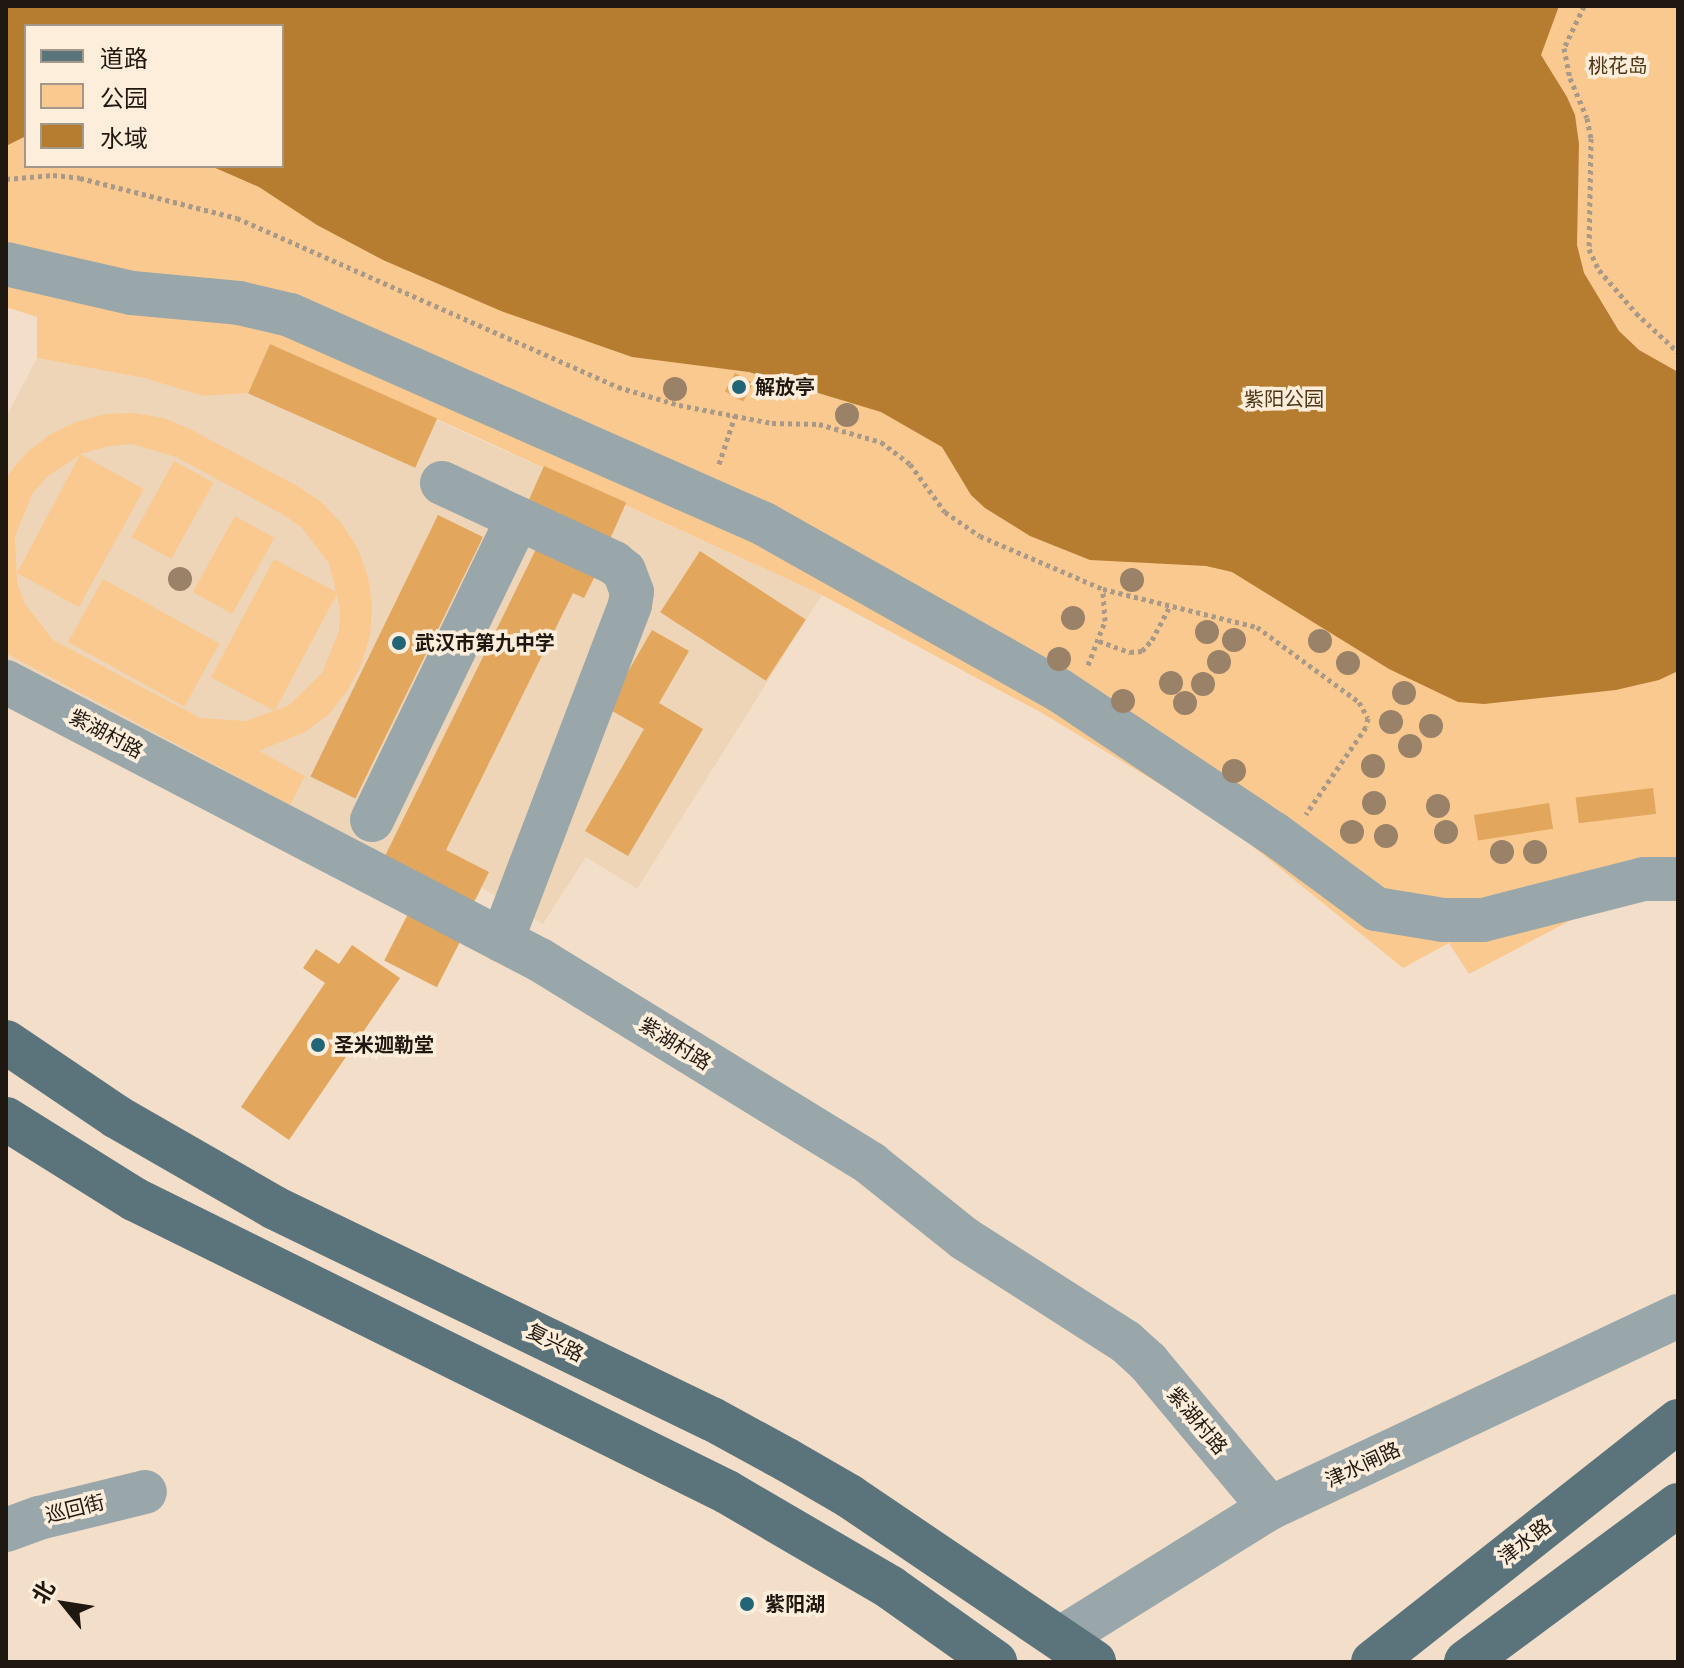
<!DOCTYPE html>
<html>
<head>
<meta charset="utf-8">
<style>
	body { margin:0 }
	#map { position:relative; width:1684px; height:1668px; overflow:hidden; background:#f3dfc9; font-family:Raleway,"Noto Sans SC",sans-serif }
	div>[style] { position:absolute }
	.built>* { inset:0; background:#eed5b8 }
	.green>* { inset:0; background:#f9c990; transform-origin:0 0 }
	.water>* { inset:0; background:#b67d31 }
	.building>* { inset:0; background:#e2a65c; transform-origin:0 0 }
	.path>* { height:5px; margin-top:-2.5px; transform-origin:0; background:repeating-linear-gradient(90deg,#a89988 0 4px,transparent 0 8px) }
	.minor>* { height:44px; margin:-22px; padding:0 22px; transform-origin:22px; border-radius:22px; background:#99a7ab }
	.major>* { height:44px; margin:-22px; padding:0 22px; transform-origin:22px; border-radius:22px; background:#5b747c }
	.trees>* { width:24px; height:24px; margin:-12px; border-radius:50%; background:#998267 }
	.dots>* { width:22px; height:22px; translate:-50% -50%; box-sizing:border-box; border:4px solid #fdeddb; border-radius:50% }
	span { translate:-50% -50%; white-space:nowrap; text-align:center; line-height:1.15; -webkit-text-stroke:7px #fdeddb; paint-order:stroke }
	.park-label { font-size:20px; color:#4f3617 }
	.poi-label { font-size:20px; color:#1f1810; font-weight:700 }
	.left { translate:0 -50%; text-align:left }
	.street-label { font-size:20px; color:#1f1810 }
	.frame { position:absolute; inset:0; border:8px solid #1f1810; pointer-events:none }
	.legend { position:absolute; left:24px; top:24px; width:260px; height:144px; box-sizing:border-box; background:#fdeddb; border:2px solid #a4988a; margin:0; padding:10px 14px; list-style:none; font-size:24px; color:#1f1810 }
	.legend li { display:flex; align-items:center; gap:16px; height:40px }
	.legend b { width:40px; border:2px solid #a4988a }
	.north { position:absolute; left:24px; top:1564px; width:80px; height:80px; -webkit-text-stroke:6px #fdeddb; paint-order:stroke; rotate:300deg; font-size:22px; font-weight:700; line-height:32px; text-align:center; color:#1f1810 }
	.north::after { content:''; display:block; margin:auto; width:28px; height:36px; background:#1f1810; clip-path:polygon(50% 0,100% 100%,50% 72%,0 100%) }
</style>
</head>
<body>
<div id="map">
	<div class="built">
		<div style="clip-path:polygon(270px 344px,822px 595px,637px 889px,586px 857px,543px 924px,482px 888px,473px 904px,6px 668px,6px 417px,37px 358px,144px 378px,203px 396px,248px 393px)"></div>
	</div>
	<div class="green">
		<div style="clip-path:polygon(evenodd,6px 6px,1678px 6px,1678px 900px,1611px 899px,1469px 974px,1449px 943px,1403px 968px,1224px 823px,1042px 713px,822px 595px,437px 419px,270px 344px,248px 393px,203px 396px,144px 378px,37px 358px,37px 317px,6px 307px,6px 6px,26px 26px,282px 26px,282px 166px,26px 166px,26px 26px)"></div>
		<div style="clip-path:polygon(evenodd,134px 413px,164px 418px,190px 429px,299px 487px,321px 502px,342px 524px,358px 549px,368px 577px,372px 607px,370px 636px,361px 665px,347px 691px,329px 714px,305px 732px,259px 751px,305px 776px,290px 805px,6px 653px,7px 476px,26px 453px,49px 435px,76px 422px,105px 414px,134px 413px,132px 444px,176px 457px,282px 514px,301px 527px,329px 563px,340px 608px,339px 631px,322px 673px,288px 706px,245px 721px,200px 718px,53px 640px,25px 604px,17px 582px,15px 536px,33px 493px,48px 476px,80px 455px,17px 573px,79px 607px,144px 489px,80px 454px,109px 446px,132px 444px)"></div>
		<div style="left:174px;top:461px;width:45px;height:87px;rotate:29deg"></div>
		<div style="left:235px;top:516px;width:45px;height:87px;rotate:29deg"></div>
		<div style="left:274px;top:559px;width:72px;height:134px;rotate:28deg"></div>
		<div style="left:103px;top:579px;width:133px;height:72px;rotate:29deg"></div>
	</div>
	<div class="water">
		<div style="clip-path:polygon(6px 6px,1559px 6px,1541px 55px,1567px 97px,1575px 115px,1579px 144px,1577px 245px,1584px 273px,1619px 331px,1639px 350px,1678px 372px,1678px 671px,1659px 680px,1616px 690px,1484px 704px,1458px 702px,1389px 669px,1232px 572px,1206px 566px,1090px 560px,1030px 536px,985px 508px,971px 495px,942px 447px,881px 412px,749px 372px,632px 357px,501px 311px,383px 260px,317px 225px,259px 187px,211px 166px,282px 166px,282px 26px,26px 26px,26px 136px,6px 146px)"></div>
	</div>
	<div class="building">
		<div style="left:270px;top:344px;width:183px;height:54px;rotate:24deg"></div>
		<div style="left:735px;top:373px;width:21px;height:21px;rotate:29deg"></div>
		<div style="left:544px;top:466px;width:90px;height:45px;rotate:24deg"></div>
		<div style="left:438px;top:515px;width:50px;height:291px;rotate:26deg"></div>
		<div style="clip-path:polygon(539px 543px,597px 572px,584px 598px,573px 593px,446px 850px,489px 872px,473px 904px,383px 860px)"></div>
		<div style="left:700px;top:551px;width:126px;height:73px;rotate:33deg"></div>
		<div style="clip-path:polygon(652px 630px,689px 651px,659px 703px,703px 729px,628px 856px,585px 831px,644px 729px,607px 708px)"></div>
		<div style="left:1653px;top:788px;width:26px;height:78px;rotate:83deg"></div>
		<div style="left:1549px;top:803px;width:26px;height:76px;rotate:81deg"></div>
		<div style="left:411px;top:908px;width:59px;height:59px;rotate:27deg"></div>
		<div style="clip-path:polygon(352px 945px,400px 978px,289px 1140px,241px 1107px,325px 983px,303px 968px,316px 949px,339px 964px)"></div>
	</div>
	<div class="path">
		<div style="left:1584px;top:6px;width:47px;rotate:115.5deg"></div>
		<div style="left:1564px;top:48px;width:31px;rotate:79deg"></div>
		<div style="left:1570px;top:78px;width:43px;rotate:67deg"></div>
		<div style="left:1587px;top:118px;width:20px;rotate:79deg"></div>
		<div style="left:1591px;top:138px;width:111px;rotate:91deg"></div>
		<div style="left:1589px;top:249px;width:23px;rotate:65deg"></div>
		<div style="left:1599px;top:270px;width:57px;rotate:49.3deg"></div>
		<div style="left:1636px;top:313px;width:57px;rotate:42.9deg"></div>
		<div style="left:6px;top:179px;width:47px;rotate:-4.9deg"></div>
		<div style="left:53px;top:175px;width:27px;rotate:6deg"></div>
		<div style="left:80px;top:178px;width:162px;rotate:14.3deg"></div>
		<div style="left:237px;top:218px;width:417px;rotate:23.9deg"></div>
		<div style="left:618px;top:387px;width:64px;rotate:16.4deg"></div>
		<div style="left:679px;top:405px;width:95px;rotate:11deg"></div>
		<div style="left:772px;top:423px;width:47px;rotate:1.2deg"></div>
		<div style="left:819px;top:424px;width:65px;rotate:16.2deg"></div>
		<div style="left:881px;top:442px;width:36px;rotate:37deg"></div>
		<div style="left:910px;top:464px;width:59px;rotate:53.9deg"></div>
		<div style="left:945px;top:512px;width:42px;rotate:34.4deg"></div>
		<div style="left:980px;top:536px;width:134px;rotate:23.3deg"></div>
		<div style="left:1103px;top:589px;width:159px;rotate:13.9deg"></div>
		<div style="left:1257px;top:627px;width:127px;rotate:36.3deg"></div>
		<div style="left:1359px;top:702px;width:18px;rotate:61deg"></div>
		<div style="left:1368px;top:718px;width:9px;rotate:103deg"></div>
		<div style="left:1366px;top:727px;width:106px;rotate:124.6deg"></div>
		<div style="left:719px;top:464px;width:51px;rotate:-71.6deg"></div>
		<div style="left:1099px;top:641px;width:33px;rotate:20deg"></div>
		<div style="left:1130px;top:652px;width:12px;rotate:-5deg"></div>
		<div style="left:1142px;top:651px;width:15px;rotate:-48deg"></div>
		<div style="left:1152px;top:640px;width:38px;rotate:-62deg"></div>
		<div style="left:1088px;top:665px;width:47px;rotate:-68.9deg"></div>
		<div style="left:1105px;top:621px;width:32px;rotate:-94deg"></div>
	</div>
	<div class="minor">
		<div style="left:6px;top:264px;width:129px;rotate:13deg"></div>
		<div style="left:132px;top:293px;width:107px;rotate:5.3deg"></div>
		<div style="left:239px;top:303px;width:52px;rotate:13.2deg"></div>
		<div style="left:290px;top:315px;width:518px;rotate:23.79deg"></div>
		<div style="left:764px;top:524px;width:338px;rotate:29.4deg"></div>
		<div style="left:1059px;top:690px;width:257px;rotate:33.8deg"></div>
		<div style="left:1273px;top:833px;width:128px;rotate:36.4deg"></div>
		<div style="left:1376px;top:909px;width:68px;rotate:9.3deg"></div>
		<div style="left:1443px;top:920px;width:40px"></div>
		<div style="left:1483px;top:920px;width:166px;rotate:-14.3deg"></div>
		<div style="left:1644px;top:879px;width:34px"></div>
		<div style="left:442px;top:483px;width:190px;rotate:24.9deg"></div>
		<div style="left:614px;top:563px;width:13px;rotate:39deg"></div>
		<div style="left:624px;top:571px;width:22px;rotate:69deg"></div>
		<div style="left:632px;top:592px;width:13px;rotate:99deg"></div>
		<div style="left:630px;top:605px;width:359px;rotate:110.9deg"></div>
		<div style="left:6px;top:682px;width:602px;rotate:27.5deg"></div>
		<div style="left:540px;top:960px;width:389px;rotate:31.6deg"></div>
		<div style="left:871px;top:1164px;width:120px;rotate:38.6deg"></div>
		<div style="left:965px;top:1239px;width:191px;rotate:32.6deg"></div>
		<div style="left:1126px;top:1342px;width:30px;rotate:42deg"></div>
		<div style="left:1148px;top:1362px;width:190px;rotate:50.1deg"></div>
		<div style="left:372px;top:820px;width:335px;rotate:-64.2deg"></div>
		<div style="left:6px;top:1530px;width:35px;rotate:-20deg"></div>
		<div style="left:39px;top:1518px;width:109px;rotate:-13.8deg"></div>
		<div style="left:1061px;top:1638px;width:246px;rotate:-31.9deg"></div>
		<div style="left:1270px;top:1508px;width:451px;rotate:-25.2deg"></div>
	</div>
	<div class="major">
		<div style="left:6px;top:1042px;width:134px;rotate:34deg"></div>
		<div style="left:117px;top:1117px;width:182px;rotate:29.9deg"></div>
		<div style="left:275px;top:1208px;width:485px;rotate:25.8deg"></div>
		<div style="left:712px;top:1419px;width:85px;rotate:28.7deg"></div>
		<div style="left:787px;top:1460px;width:72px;rotate:30.1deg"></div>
		<div style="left:849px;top:1496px;width:296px;rotate:34.1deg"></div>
		<div style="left:6px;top:1119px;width:151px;rotate:32deg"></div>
		<div style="left:134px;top:1199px;width:661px;rotate:26.29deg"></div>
		<div style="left:727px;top:1492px;width:190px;rotate:30.3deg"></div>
		<div style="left:891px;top:1588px;width:128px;rotate:35.4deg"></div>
		<div style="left:1373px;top:1662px;width:389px;rotate:-38.3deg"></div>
		<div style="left:1466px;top:1662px;width:264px;rotate:-36.5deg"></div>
	</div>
	<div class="trees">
		<div style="left:675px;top:389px"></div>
		<div style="left:847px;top:415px"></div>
		<div style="left:180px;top:579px"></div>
		<div style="left:1132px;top:580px"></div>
		<div style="left:1073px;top:618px"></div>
		<div style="left:1207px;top:632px"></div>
		<div style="left:1234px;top:640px"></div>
		<div style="left:1320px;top:641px"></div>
		<div style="left:1059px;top:659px"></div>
		<div style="left:1219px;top:662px"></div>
		<div style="left:1348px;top:663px"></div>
		<div style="left:1171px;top:683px"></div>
		<div style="left:1203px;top:684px"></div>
		<div style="left:1404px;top:693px"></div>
		<div style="left:1123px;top:701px"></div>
		<div style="left:1185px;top:703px"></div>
		<div style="left:1391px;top:722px"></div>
		<div style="left:1431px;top:726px"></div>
		<div style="left:1410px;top:746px"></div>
		<div style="left:1373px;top:766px"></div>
		<div style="left:1234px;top:771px"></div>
		<div style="left:1374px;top:803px"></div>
		<div style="left:1438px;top:806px"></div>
		<div style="left:1352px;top:832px"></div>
		<div style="left:1446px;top:832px"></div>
		<div style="left:1386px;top:836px"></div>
		<div style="left:1502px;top:852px"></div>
		<div style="left:1535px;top:852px"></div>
	</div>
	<div class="dots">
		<div style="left:739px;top:387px;background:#216577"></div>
		<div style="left:399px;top:643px;background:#216577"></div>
		<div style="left:318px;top:1045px;background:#216577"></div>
		<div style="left:747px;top:1604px;background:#216577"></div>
	</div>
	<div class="park-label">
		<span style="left:1618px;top:66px">桃花岛</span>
		<span style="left:1284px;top:399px">紫阳公园</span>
	</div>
	<div class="poi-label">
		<span class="left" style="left:755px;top:387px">解放亭</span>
		<span class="left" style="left:415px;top:643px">武汉市第九中学</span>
		<span class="left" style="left:334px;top:1045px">圣米迦勒堂</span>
		<span class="left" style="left:765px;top:1604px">紫阳湖</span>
	</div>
	<div class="street-label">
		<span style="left:106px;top:734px;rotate:28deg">紫湖村路</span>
		<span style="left:675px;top:1044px;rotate:32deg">紫湖村路</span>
		<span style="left:555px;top:1343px;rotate:26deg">复兴路</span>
		<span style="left:1197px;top:1421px;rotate:50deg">紫湖村路</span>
		<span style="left:1363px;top:1465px;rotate:-25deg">津水闸路</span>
		<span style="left:75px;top:1509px;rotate:-14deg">巡回街</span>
		<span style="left:1525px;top:1542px;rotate:-38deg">津水路</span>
	</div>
	<div class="frame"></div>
	<ul class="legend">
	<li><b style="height:10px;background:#5b747c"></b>道路</li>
	<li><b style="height:22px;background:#f9c990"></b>公园</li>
	<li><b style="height:22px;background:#b67d31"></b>水域</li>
	</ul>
	<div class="north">北</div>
</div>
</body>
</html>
